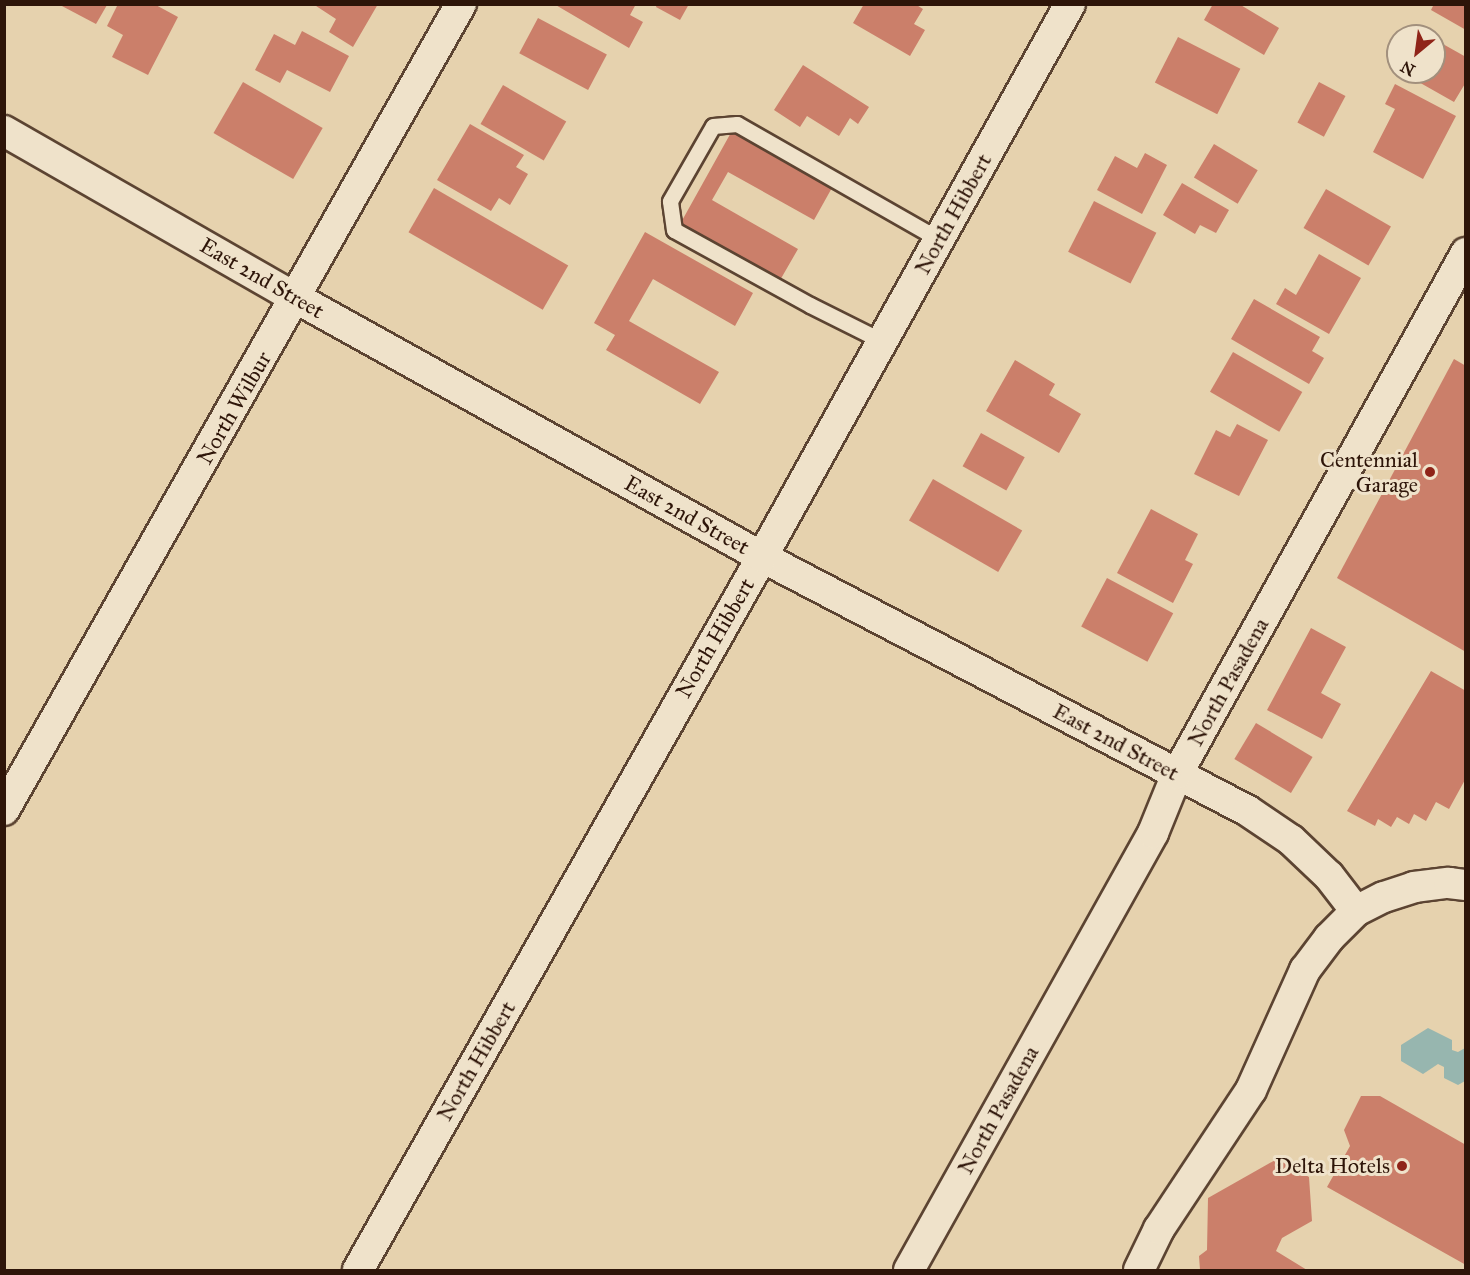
<!DOCTYPE html>
<html>
<head>
<meta charset="utf-8">
<style>
	body { margin:0 }
	#map { position:relative; width:1470px; height:1275px; overflow:hidden; background:#e6d2ae; font-family:"IM FELL Great Primer",serif }
	div>[style] { position:absolute }
	.water>* { inset:0; background:#97b6af }
	.building>* { inset:0; background:#cb7f6a; transform-origin:0 0 }
	.roads { filter:drop-shadow(2px 0 #5c4432) drop-shadow(-2px 0 #5c4432) drop-shadow(0 2px #5c4432) drop-shadow(0 -2px #5c4432) }
	.lane>* { height:15px; margin:-7.5px; padding:0 7.5px; transform-origin:7.5px; border-radius:7.5px; background:#efe2ca }
	.street>* { height:30px; margin:-15px; padding:0 15px; transform-origin:15px; border-radius:15px; background:#efe2ca }
	.dots>* { width:16px; height:16px; translate:-50% -50%; box-sizing:border-box; border:3px solid #efe2ca; border-radius:50% }
	span { translate:-50% -50%; white-space:nowrap; text-align:center; line-height:1.15; -webkit-text-stroke:6px #efe2ca; paint-order:stroke }
	.street-label { font-size:22px; color:#2e1509 }
	.poi-label { font-size:22px; color:#2e1509 }
	.right { translate:-100% -50%; text-align:right }
	.frame { position:absolute; inset:0; border:6px solid #2e1509; pointer-events:none }
	.north { position:absolute; left:1386px; top:24px; width:60px; height:60px; box-sizing:border-box; background:#efe2ca; border:2px solid #a2907d; border-radius:50%; rotate:209deg; font-size:16px; font-weight:700; line-height:24px; text-align:center; color:#2e1509 }
	.north::after { content:''; display:block; margin:auto; width:21px; height:27px; background:#8f2418; clip-path:polygon(50% 0,100% 100%,50% 72%,0 100%) }
</style>
</head>
<body>
<div id="map">
	<div class="water">
		<div style="clip-path:polygon(1428px 1028px,1452px 1040px,1452px 1050px,1458px 1052px,1465px 1048px,1465px 1081px,1458px 1085px,1444px 1078px,1444px 1067px,1438px 1064px,1423px 1074px,1401px 1061px,1401px 1045px)"></div>
	</div>
	<div class="building">
		<div style="clip-path:polygon(118px 4px,154px 4px,178px 17px,148px 75px,112px 57px,123px 35px,107px 26px)"></div>
		<div style="clip-path:polygon(313px 4px,378px 4px,353px 47px,329px 32px,336px 19px)"></div>
		<div style="clip-path:polygon(554px 4px,636px 4px,630px 15px,643px 22px,629px 48px)"></div>
		<div style="clip-path:polygon(657px 4px,689px 4px,680px 20px,656px 7px)"></div>
		<div style="clip-path:polygon(864px 4px,915px 4px,923px 9px,914px 24px,925px 30px,910px 56px,853px 23px)"></div>
		<div style="clip-path:polygon(1213px 4px,1239px 4px,1279px 28px,1264px 55px,1204px 20px)"></div>
		<div style="clip-path:polygon(1434px 4px,1466px 4px,1466px 30px,1431px 10px)"></div>
		<div style="clip-path:polygon(60px 5px,107px 5px,96px 24px)"></div>
		<div style="left:538px;top:18px;width:78px;height:40px;rotate:28deg"></div>
		<div style="clip-path:polygon(302px 31px,349px 56px,330px 92px,287px 70px,280px 83px,255px 70px,274px 34px,295px 45px)"></div>
		<div style="left:1178px;top:37px;width:70px;height:51px;rotate:27deg"></div>
		<div style="clip-path:polygon(1434px 39px,1466px 57px,1466px 82px,1454px 102px,1401px 72px,1434px 72px)"></div>
		<div style="clip-path:polygon(803px 65px,869px 107px,858px 124px,850px 118px,839px 136px,807px 116px,800px 127px,774px 110px)"></div>
		<div style="left:243px;top:82px;width:92px;height:59px;rotate:30deg"></div>
		<div style="left:1319px;top:82px;width:30px;height:46px;rotate:28deg"></div>
		<div style="clip-path:polygon(1395px 84px,1456px 116px,1423px 179px,1373px 152px,1395px 109px,1385px 104px)"></div>
		<div style="left:503px;top:85px;width:73px;height:45px;rotate:30deg"></div>
		<div style="clip-path:polygon(470px 124px,524px 155px,516px 167px,528px 174px,510px 205px,499px 198px,491px 211px,437px 180px)"></div>
		<div style="clip-path:polygon(733px 129px,833px 186px,814px 220px,728px 172px,712px 200px,798px 249px,779px 282px,679px 226px)"></div>
		<div style="left:1214px;top:144px;width:51px;height:39px;rotate:31deg"></div>
		<div style="clip-path:polygon(1145px 153px,1167px 165px,1142px 214px,1097px 190px,1115px 156px,1137px 168px)"></div>
		<div style="clip-path:polygon(1182px 183px,1229px 210px,1216px 233px,1200px 225px,1195px 234px,1163px 215px)"></div>
		<div style="left:434px;top:188px;width:155px;height:51px;rotate:30deg"></div>
		<div style="left:1326px;top:189px;width:75px;height:45px;rotate:30deg"></div>
		<div style="left:1094px;top:201px;width:70px;height:57px;rotate:27deg"></div>
		<div style="clip-path:polygon(645px 232px,753px 293px,735px 326px,653px 279px,629px 321px,719px 372px,700px 404px,606px 350px,615px 335px,594px 323px)"></div>
		<div style="clip-path:polygon(1319px 254px,1361px 278px,1329px 334px,1276px 304px,1285px 288px,1296px 295px)"></div>
		<div style="clip-path:polygon(1254px 299px,1320px 337px,1312px 351px,1324px 358px,1309px 384px,1231px 339px)"></div>
		<div style="left:1233px;top:352px;width:80px;height:46px;rotate:30deg"></div>
		<div style="clip-path:polygon(1454px 359px,1466px 366px,1466px 652px,1337px 578px)"></div>
		<div style="clip-path:polygon(1015px 360px,1055px 384px,1049px 395px,1081px 414px,1059px 453px,986px 411px)"></div>
		<div style="clip-path:polygon(1237px 424px,1268px 440px,1239px 496px,1194px 474px,1216px 430px,1230px 437px)"></div>
		<div style="left:981px;top:433px;width:50px;height:38px;rotate:29deg"></div>
		<div style="left:933px;top:479px;width:103px;height:48px;rotate:30deg"></div>
		<div style="clip-path:polygon(1151px 509px,1198px 534px,1185px 560px,1193px 564px,1173px 603px,1117px 573px)"></div>
		<div style="left:1107px;top:578px;width:75px;height:55px;rotate:28deg"></div>
		<div style="clip-path:polygon(1311px 628px,1346px 647px,1321px 693px,1341px 704px,1322px 739px,1267px 710px)"></div>
		<div style="clip-path:polygon(1431px 671px,1466px 691px,1466px 778px,1449px 809px,1436px 802px,1426px 821px,1414px 814px,1409px 824px,1397px 817px,1391px 827px,1378px 819px,1375px 826px,1347px 811px)"></div>
		<div style="left:1256px;top:723px;width:66px;height:42px;rotate:31deg"></div>
		<div style="clip-path:polygon(1361px 1096px,1380px 1096px,1466px 1145px,1466px 1265px,1327px 1187px,1350px 1146px,1344px 1130px)"></div>
		<div style="clip-path:polygon(1277px 1159px,1309px 1177px,1312px 1221px,1282px 1238px,1276px 1251px,1307px 1270px,1200px 1270px,1199px 1256px,1207px 1250px,1208px 1198px)"></div>
	</div>
	<div class="roads">
		<div class="lane">
			<div style="left:882px;top:341px;width:80px;rotate:-153.4deg"></div>
			<div style="left:810px;top:305px;width:155px;rotate:-151.1deg"></div>
			<div style="left:674px;top:230px;width:29px;rotate:-98deg"></div>
			<div style="left:670px;top:201px;width:86px;rotate:-60.2deg"></div>
			<div style="left:713px;top:126px;width:24px;rotate:-5deg"></div>
			<div style="left:737px;top:124px;width:232px;rotate:29.7deg"></div>
		</div>
		<div class="street">
			<div style="left:4px;top:131px;width:336px;rotate:29.8deg"></div>
			<div style="left:296px;top:298px;width:533px;rotate:29.07deg"></div>
			<div style="left:762px;top:557px;width:548px;rotate:27.59deg"></div>
			<div style="left:1248px;top:811px;width:52px;rotate:34deg"></div>
			<div style="left:1291px;top:840px;width:52px;rotate:43.5deg"></div>
			<div style="left:1329px;top:876px;width:44px;rotate:52.4deg"></div>
			<div style="left:4px;top:810px;width:927px;rotate:-60.45deg"></div>
			<div style="left:358px;top:1270px;width:820px;rotate:-60.46deg"></div>
			<div style="left:762px;top:557px;width:633px;rotate:-60.88deg"></div>
			<div style="left:909px;top:1270px;width:501px;rotate:-60.82deg"></div>
			<div style="left:1153px;top:833px;width:64px;rotate:-67.9deg"></div>
			<div style="left:1177px;top:774px;width:596px;rotate:-60.98deg"></div>
			<div style="left:1139px;top:1270px;width:46px;rotate:-64deg"></div>
			<div style="left:1159px;top:1229px;width:167px;rotate:-56.5deg"></div>
			<div style="left:1251px;top:1090px;width:132px;rotate:-65.8deg"></div>
			<div style="left:1305px;top:970px;width:40px;rotate:-53deg"></div>
			<div style="left:1329px;top:938px;width:38px;rotate:-45deg"></div>
			<div style="left:1356px;top:911px;width:31px;rotate:-27deg"></div>
			<div style="left:1384px;top:897px;width:32px;rotate:-18deg"></div>
			<div style="left:1414px;top:887px;width:35px;rotate:-7deg"></div>
			<div style="left:1449px;top:883px;width:17px;rotate:7deg"></div>
		</div>
	</div>
	<div class="dots">
		<div style="left:1430px;top:472px;background:#8f2418"></div>
		<div style="left:1402px;top:1166px;background:#8f2418"></div>
	</div>
	<div class="street-label">
		<span style="left:953px;top:214px;rotate:-61deg">North Hibbert</span>
		<span style="left:262px;top:278px;rotate:30deg">East 2nd Street</span>
		<span style="left:234px;top:408px;rotate:-60deg">North Wilbur</span>
		<span style="left:687px;top:515px;rotate:29deg">East 2nd Street</span>
		<span style="left:715px;top:638px;rotate:-60deg">North Hibbert</span>
		<span style="left:1228px;top:682px;rotate:-61deg">North Pasadena</span>
		<span style="left:1116px;top:742px;rotate:28deg">East 2nd Street</span>
		<span style="left:476px;top:1061px;rotate:-60deg">North Hibbert</span>
		<span style="left:998px;top:1110px;rotate:-61deg">North Pasadena</span>
	</div>
	<div class="poi-label">
		<span class="right" style="left:1418px;top:472px">Centennial<br>Garage</span>
		<span class="right" style="left:1390px;top:1166px">Delta Hotels</span>
	</div>
	<div class="frame"></div>
	<div class="north">N</div>
</div>
</body>
</html>
